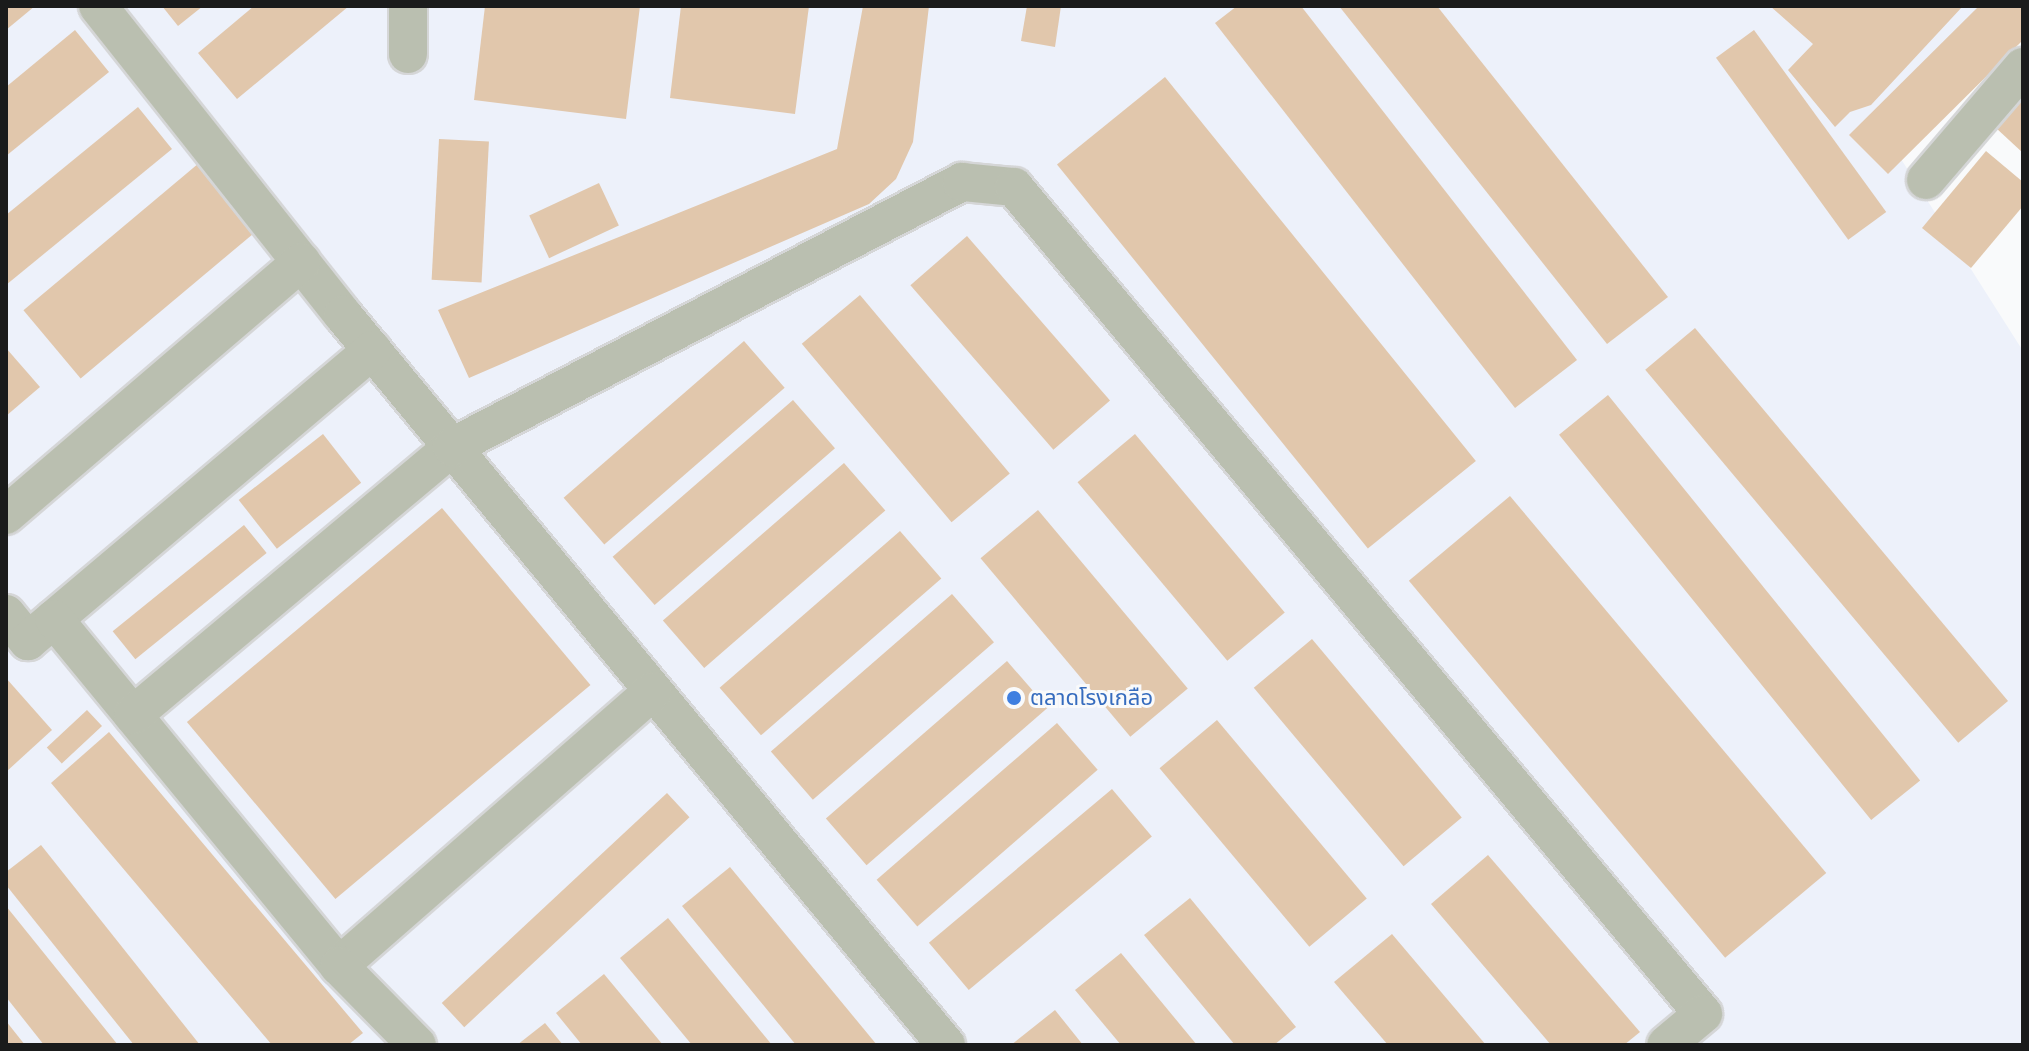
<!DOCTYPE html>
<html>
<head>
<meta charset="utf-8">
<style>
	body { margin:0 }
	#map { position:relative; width:2029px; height:1051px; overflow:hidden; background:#f9fafb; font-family:"DejaVu Sans","Noto Sans Thai",sans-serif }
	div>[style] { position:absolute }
	.built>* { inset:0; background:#edf1fa }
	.building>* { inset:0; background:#e1c7ac; transform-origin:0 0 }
	.roads { filter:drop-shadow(2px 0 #d5d6d7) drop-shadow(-2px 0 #d5d6d7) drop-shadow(0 2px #d5d6d7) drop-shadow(0 -2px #d5d6d7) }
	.minor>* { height:38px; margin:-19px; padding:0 19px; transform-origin:19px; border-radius:19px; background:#babfb0 }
	.dots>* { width:22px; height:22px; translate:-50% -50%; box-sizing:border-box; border:4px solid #f9fafb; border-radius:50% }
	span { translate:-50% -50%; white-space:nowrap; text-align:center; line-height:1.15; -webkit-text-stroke:6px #f9fafb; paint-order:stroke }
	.shop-label { font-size:22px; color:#366cbe }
	.left { translate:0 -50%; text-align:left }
	.frame { position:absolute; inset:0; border:8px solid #1a1b1b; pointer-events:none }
</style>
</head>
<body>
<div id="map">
	<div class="built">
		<div style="clip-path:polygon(6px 6px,2013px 6px,1894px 148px,2023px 351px,2023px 1045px,6px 1045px)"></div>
	</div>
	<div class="building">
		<div style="clip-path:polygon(6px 6px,35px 6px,6px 30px)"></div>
		<div style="clip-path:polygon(162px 6px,203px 6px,178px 26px)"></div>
		<div style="clip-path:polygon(254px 6px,349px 6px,237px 99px,198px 53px)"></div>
		<div style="clip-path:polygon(485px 6px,640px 6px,626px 119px,474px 100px)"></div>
		<div style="clip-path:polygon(681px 6px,809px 6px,795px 114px,670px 98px)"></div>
		<div style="clip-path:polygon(863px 6px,929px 6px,913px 142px,896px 179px,869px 204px,469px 378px,438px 310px,837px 149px)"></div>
		<div style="clip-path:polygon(1027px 6px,1061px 6px,1055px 47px,1021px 41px)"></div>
		<div style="clip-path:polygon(1237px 6px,1301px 6px,1577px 360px,1515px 408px,1215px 23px)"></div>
		<div style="clip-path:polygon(1339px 6px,1437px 6px,1668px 297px,1607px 344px)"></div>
		<div style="clip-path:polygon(1770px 6px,1963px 6px,1871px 105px,1850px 112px,1835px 127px,1788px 70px,1813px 44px)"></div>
		<div style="clip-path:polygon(1979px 6px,2023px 6px,2023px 40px,1888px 174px,1849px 135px)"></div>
		<div style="clip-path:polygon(75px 30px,109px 72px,6px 156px,6px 87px)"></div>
		<div style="left:1754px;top:30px;width:225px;height:47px;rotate:54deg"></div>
		<div style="left:1165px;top:77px;width:494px;height:139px;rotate:51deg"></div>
		<div style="clip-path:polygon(2023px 99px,2023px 153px,1996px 128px)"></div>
		<div style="clip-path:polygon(138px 107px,172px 149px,6px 285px,6px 215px)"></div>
		<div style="left:439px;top:139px;width:50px;height:141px;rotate:3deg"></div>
		<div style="clip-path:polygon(1986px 151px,2023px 182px,2023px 206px,1971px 268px,1922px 228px)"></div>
		<div style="left:205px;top:158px;width:89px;height:237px;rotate:50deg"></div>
		<div style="left:599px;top:183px;width:47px;height:77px;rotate:65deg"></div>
		<div style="left:967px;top:236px;width:218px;height:75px;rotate:49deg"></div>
		<div style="left:860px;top:295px;width:233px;height:76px;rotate:50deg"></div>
		<div style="left:1695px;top:328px;width:487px;height:65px;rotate:50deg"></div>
		<div style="left:744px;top:341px;width:62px;height:239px;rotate:49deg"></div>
		<div style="clip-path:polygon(6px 348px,40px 387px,6px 416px)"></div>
		<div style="left:1608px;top:395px;width:496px;height:63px;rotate:51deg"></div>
		<div style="left:793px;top:400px;width:64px;height:239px;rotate:49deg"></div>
		<div style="left:323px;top:434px;width:62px;height:107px;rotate:52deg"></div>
		<div style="left:1135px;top:434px;width:233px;height:75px;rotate:50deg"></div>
		<div style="left:844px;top:463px;width:63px;height:240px;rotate:49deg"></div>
		<div style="left:1510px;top:496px;width:492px;height:132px;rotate:50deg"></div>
		<div style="left:442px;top:508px;width:231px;height:333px;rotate:50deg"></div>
		<div style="left:1038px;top:510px;width:233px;height:75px;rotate:50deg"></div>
		<div style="left:244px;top:525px;width:36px;height:169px;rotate:51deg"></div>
		<div style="left:900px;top:531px;width:63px;height:239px;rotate:49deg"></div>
		<div style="left:952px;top:594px;width:64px;height:240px;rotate:49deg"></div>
		<div style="left:1312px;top:639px;width:233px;height:76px;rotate:50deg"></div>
		<div style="left:1007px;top:661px;width:62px;height:240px;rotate:49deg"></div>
		<div style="clip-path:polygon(6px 678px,52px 730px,6px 772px)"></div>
		<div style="left:87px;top:710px;width:22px;height:55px;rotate:47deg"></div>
		<div style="left:1217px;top:720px;width:233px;height:75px;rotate:50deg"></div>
		<div style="left:1057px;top:723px;width:62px;height:239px;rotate:49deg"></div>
		<div style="clip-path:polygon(109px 732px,363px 1033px,348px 1045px,272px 1045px,51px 783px)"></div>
		<div style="left:1112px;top:789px;width:62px;height:239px;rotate:50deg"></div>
		<div style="left:667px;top:793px;width:33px;height:308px;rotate:47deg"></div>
		<div style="clip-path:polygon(41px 845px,200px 1045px,134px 1045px,6px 885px,6px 872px)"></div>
		<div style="clip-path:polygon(1488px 855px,1640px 1032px,1624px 1045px,1551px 1045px,1431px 904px)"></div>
		<div style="clip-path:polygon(730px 867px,877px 1045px,796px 1045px,682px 906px)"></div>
		<div style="clip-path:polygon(1190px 898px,1296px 1027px,1274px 1045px,1235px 1045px,1144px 935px)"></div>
		<div style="clip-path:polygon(6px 906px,118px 1045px,44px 1045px,6px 997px)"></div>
		<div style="clip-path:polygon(668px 918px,772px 1045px,692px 1045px,620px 958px)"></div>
		<div style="clip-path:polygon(1392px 934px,1486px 1045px,1388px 1045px,1334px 982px)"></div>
		<div style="clip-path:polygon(1121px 953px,1197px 1045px,1121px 1045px,1075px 990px)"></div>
		<div style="clip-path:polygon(604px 974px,663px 1045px,582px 1045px,556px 1013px)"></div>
		<div style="clip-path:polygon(1055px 1010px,1083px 1045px,1011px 1045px)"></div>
		<div style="clip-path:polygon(6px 1021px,25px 1045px,6px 1045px)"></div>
		<div style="clip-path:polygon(545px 1023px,563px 1045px,517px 1045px)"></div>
	</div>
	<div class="roads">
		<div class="minor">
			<div style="left:98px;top:6px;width:394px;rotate:51.6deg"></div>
			<div style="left:343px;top:315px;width:947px;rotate:50.44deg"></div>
			<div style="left:408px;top:54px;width:48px;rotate:-90deg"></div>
			<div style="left:1926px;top:180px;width:149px;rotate:-49.4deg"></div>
			<div style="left:6px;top:515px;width:389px;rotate:-40.6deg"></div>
			<div style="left:6px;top:614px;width:35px;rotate:51deg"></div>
			<div style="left:28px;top:641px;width:451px;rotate:-40.2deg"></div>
			<div style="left:54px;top:619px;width:449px;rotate:50.6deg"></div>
			<div style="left:339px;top:966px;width:417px;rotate:-41.2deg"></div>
			<div style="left:133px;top:715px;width:417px;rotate:-40deg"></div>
			<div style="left:452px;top:447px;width:575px;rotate:-27.46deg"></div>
			<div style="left:962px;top:182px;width:52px;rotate:5.5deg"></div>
			<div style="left:1014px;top:187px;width:1076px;rotate:50.2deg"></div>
			<div style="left:1703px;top:1014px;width:48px;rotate:140deg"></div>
			<div style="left:339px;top:966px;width:111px;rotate:45.4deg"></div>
		</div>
	</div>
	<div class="dots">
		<div style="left:1014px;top:698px;background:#3f7fe0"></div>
	</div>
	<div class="shop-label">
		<span class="left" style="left:1030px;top:698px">ตลาดโรงเกลือ</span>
	</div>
	<div class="frame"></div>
</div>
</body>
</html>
